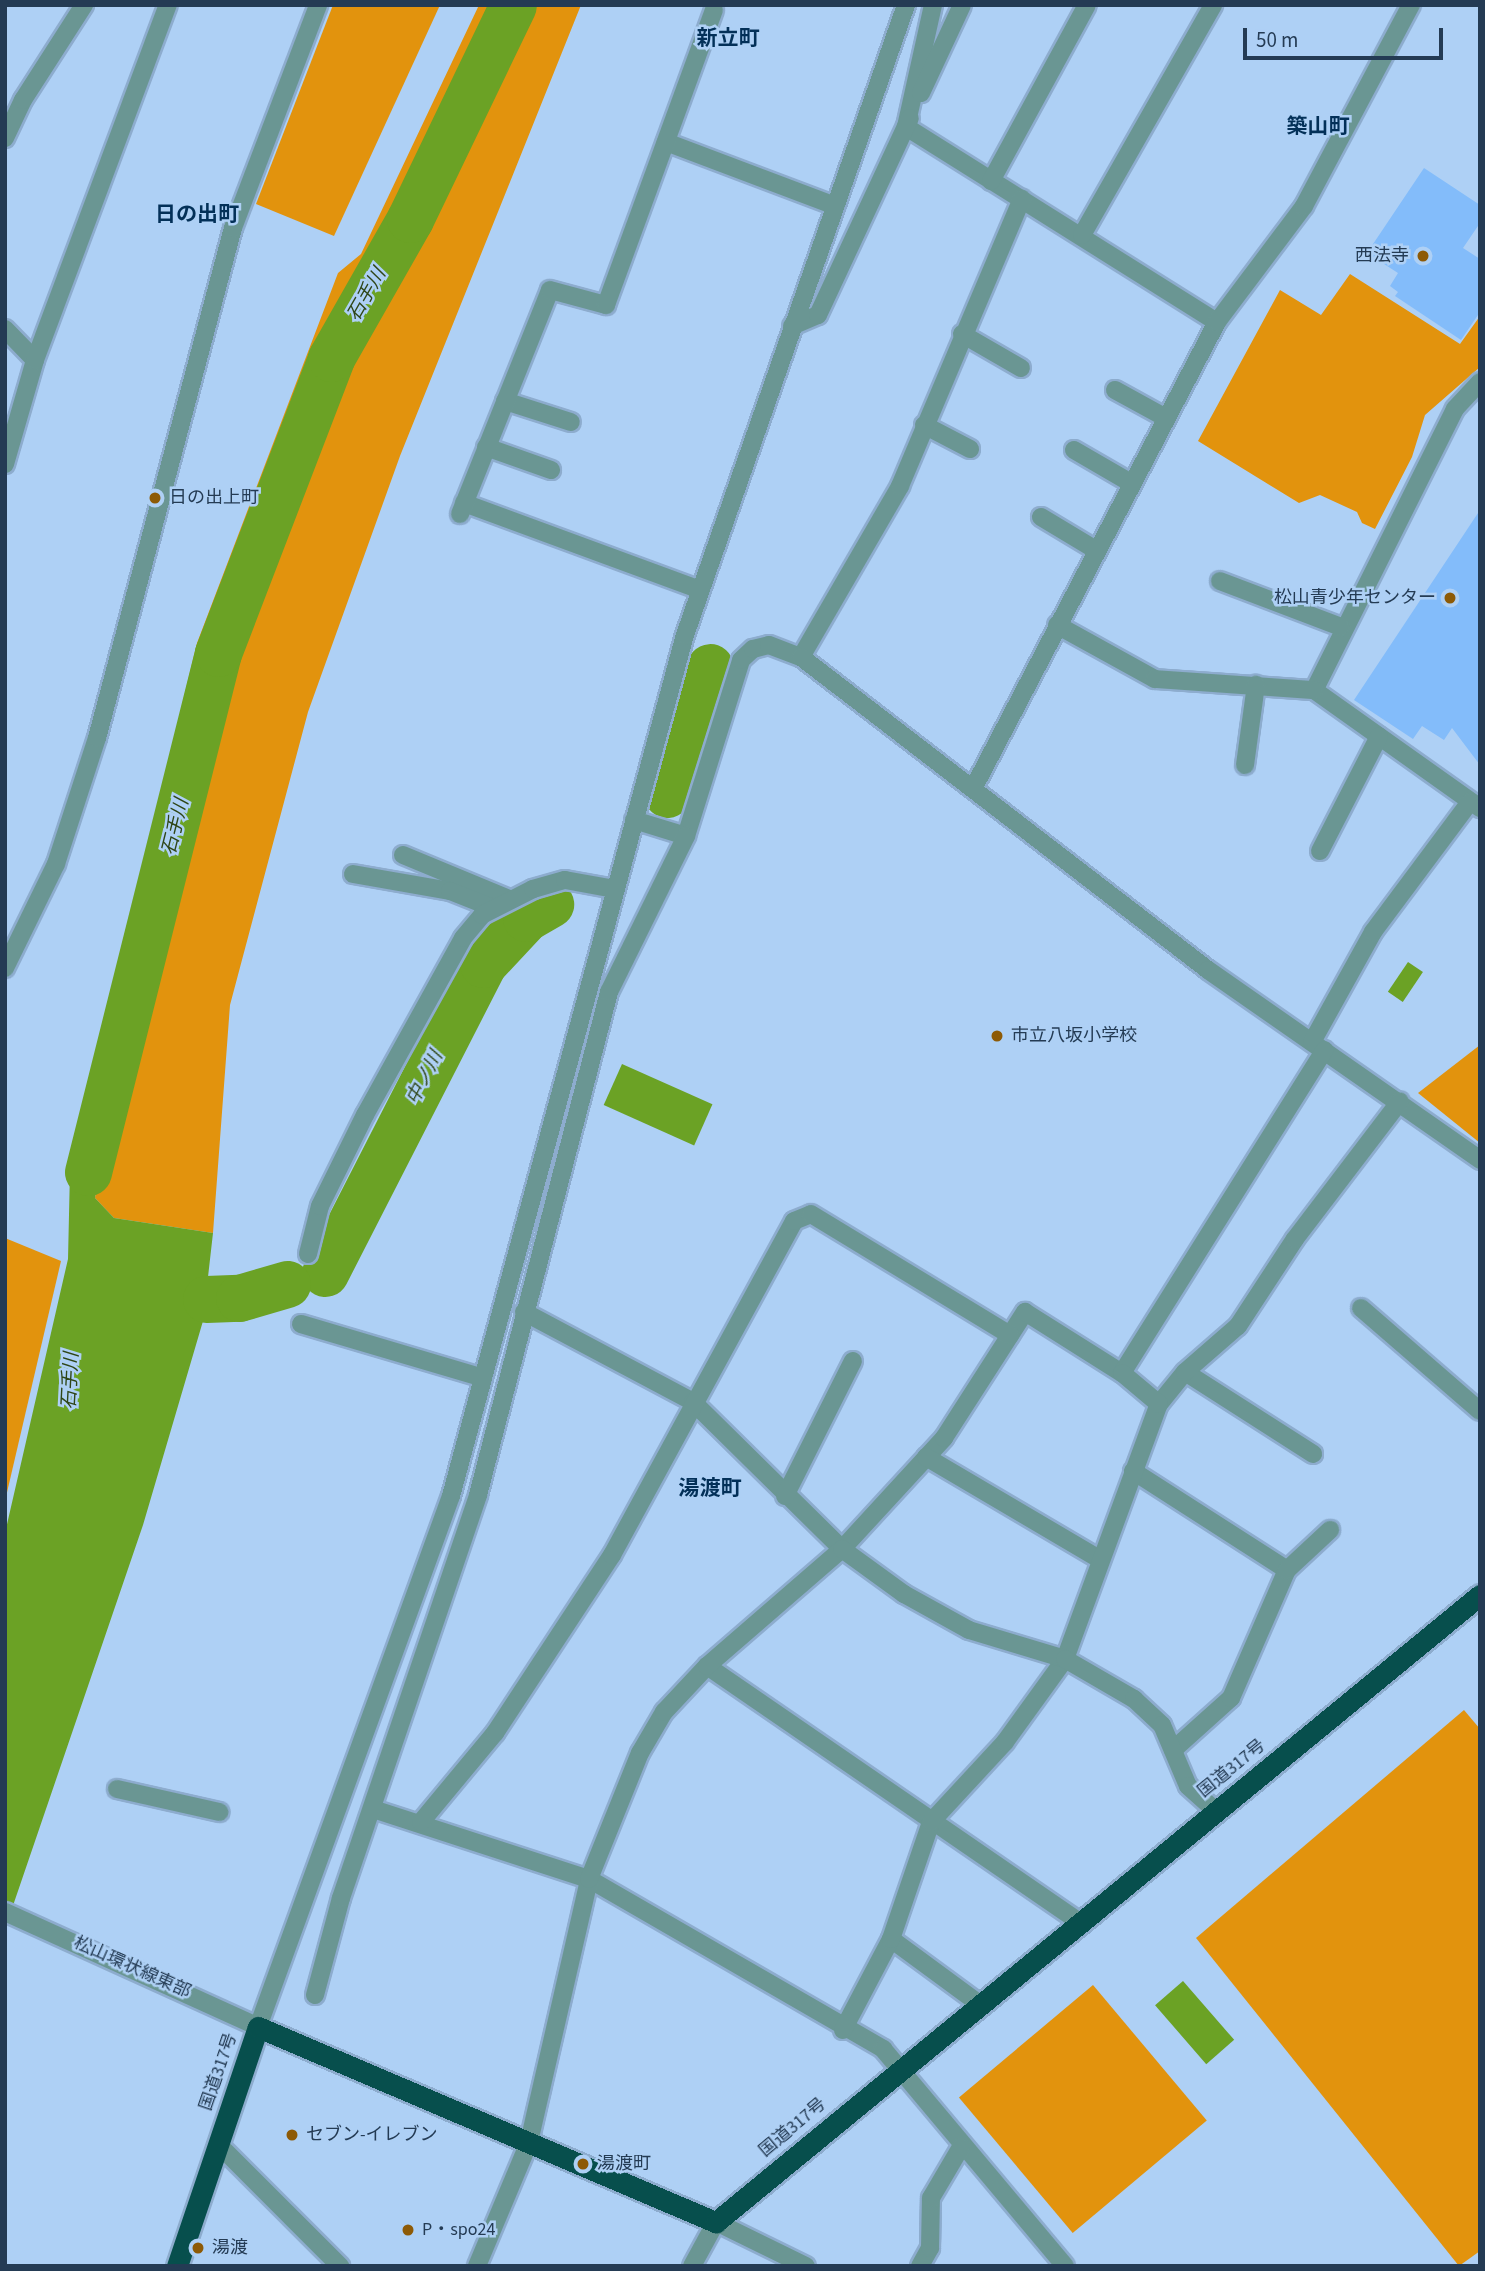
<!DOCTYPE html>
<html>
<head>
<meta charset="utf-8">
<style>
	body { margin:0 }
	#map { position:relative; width:1485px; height:2271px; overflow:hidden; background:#aed0f5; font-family:"Source Sans 3","Noto Sans JP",sans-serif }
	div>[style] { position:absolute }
	.green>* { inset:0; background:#e2930d; transform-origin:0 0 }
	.water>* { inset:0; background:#6ba225; transform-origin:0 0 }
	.river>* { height:47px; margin:-23.5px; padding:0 23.5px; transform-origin:23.5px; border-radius:23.5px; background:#6ba225 }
	.building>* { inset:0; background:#83bcfa }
	.roads { filter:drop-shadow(2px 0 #8dacce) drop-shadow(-2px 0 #8dacce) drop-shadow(0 2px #8dacce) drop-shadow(0 -2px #8dacce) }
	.minor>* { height:18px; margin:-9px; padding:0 9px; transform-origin:9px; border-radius:9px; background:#6a9693 }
	.highway>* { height:21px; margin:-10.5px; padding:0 10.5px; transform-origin:10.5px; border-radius:10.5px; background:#074f4d }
	.dots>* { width:19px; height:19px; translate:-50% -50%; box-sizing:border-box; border:4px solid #aed0f5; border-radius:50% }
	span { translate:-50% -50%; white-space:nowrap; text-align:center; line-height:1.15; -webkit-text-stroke:5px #aed0f5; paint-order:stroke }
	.poi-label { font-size:18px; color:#243b54 }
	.right { translate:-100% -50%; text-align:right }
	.left { translate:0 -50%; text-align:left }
	.street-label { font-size:18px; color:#243b54 }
	.water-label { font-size:19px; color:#2f4617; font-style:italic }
	.quarter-label { font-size:21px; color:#033058; font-weight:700 }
	.frame { position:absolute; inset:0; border:7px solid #243b54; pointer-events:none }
	.scale { position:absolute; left:1243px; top:28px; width:200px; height:32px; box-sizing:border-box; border:4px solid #243b54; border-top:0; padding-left:9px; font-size:21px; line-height:24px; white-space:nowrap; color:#243b54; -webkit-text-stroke:5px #aed0f5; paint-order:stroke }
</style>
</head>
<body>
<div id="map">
	<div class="green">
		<div style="clip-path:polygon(333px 5px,440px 5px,334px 236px,256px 204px)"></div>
		<div style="clip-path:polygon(479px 5px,581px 5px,400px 456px,308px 712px,230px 1005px,213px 1233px,114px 1218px,95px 1198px,106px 1111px,70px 1170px,197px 643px,338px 273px,361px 254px)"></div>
		<div style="clip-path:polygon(1350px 274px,1460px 344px,1480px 316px,1480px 367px,1425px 415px,1412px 457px,1375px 529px,1362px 523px,1357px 512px,1320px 495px,1299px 503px,1198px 441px,1280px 290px,1321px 315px)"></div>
		<div style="clip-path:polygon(1480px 1045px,1480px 1143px,1418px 1093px)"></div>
		<div style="clip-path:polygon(5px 1238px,61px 1261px,5px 1501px)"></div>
		<div style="clip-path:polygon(1464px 1710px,1480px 1729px,1480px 2251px,1459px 2266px,1196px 1938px)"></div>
		<div style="left:1093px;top:1985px;width:177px;height:175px;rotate:50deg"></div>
	</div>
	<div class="water">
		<div style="left:1408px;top:962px;width:18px;height:36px;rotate:34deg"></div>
		<div style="left:622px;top:1064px;width:99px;height:45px;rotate:24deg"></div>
		<div style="clip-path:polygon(107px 1110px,95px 1198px,114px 1218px,213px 1233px,203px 1321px,143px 1525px,5px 1929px,5px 1533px,68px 1259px,70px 1170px)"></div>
		<div style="left:1183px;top:1981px;width:78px;height:37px;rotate:49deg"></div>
	</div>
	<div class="river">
		<div style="left:667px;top:794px;width:134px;rotate:-71.3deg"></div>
		<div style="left:88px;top:1172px;width:535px;rotate:-75.94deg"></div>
		<div style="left:218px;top:653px;width:316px;rotate:-69deg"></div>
		<div style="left:331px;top:358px;width:160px;rotate:-60.4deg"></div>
		<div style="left:410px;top:219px;width:237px;rotate:-64.3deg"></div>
		<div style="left:325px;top:1273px;width:347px;rotate:-62.9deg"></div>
		<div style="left:483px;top:964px;width:63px;rotate:-46.9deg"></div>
		<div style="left:526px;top:918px;width:28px;rotate:-30deg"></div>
		<div style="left:206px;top:1299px;width:33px;rotate:-2deg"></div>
		<div style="left:239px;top:1298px;width:50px;rotate:-16.3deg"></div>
	</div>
	<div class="building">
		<div style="clip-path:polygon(1424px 168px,1480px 205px,1480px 223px,1463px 248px,1480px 259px,1480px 312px,1461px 340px,1395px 296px,1398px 292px,1390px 286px,1398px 273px,1367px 253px)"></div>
		<div style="clip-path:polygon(1480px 510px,1480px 765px,1452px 728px,1444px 740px,1422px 726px,1413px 739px,1354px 700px)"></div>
	</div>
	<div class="roads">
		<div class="minor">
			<div style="left:933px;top:5px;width:125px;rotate:102.5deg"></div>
			<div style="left:906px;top:127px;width:367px;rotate:32.1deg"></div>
			<div style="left:921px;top:93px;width:97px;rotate:-65deg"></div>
			<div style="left:5px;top:138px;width:42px;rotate:-64.7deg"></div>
			<div style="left:23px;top:100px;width:113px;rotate:-57.3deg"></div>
			<div style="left:666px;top:142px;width:181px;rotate:20.7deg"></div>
			<div style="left:991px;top:181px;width:200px;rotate:-61.4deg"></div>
			<div style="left:1082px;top:235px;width:265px;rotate:-60.3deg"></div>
			<div style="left:792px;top:326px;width:28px;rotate:-23deg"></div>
			<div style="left:818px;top:315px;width:217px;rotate:-65deg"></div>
			<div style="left:5px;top:329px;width:43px;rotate:45.9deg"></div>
			<div style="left:962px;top:334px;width:68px;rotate:30deg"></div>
			<div style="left:1480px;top:382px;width:37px;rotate:133deg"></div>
			<div style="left:1455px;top:409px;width:314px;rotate:116.6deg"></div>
			<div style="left:1314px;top:690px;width:204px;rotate:35.4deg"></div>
			<div style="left:1115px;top:390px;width:58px;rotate:28.8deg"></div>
			<div style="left:505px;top:401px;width:69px;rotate:17.7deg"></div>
			<div style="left:924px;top:425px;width:52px;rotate:27.6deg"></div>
			<div style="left:486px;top:447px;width:69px;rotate:19.5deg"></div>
			<div style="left:1074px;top:450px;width:66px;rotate:30.1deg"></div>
			<div style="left:5px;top:464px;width:108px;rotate:-73.9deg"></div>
			<div style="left:35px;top:360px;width:379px;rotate:-69.5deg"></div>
			<div style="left:464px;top:503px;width:252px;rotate:20.2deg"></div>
			<div style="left:460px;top:514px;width:241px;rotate:-68.1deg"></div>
			<div style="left:550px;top:290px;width:58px;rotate:15deg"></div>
			<div style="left:606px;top:305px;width:314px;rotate:-69.9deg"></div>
			<div style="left:1041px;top:517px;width:64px;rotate:31deg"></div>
			<div style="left:1220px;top:581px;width:129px;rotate:20.8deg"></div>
			<div style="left:1057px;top:625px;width:112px;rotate:28.9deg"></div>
			<div style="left:1155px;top:679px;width:159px;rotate:4deg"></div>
			<div style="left:801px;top:657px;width:198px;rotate:-59.9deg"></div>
			<div style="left:900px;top:486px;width:312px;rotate:-67deg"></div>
			<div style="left:1245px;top:765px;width:81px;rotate:-82.2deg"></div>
			<div style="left:974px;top:787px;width:525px;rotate:-62.41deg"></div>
			<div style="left:1217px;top:322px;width:145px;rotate:-53.1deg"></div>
			<div style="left:1304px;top:206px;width:228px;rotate:-62deg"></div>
			<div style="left:634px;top:820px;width:54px;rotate:17.1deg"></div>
			<div style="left:686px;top:836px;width:184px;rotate:-72.6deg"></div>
			<div style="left:741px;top:660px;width:16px;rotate:-43deg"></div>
			<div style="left:753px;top:649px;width:16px;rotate:-14deg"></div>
			<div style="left:769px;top:645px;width:34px;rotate:21deg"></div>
			<div style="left:801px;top:657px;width:513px;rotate:37.56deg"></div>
			<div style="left:1208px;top:970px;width:332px;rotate:34.9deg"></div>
			<div style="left:1320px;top:851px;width:129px;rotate:-62.8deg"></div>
			<div style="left:403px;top:855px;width:115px;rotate:22.5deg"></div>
			<div style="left:353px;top:874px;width:98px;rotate:9.9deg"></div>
			<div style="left:450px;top:891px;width:46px;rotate:21.6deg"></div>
			<div style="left:5px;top:968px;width:116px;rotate:-63.9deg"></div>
			<div style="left:56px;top:864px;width:133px;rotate:-72deg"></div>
			<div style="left:97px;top:738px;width:528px;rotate:-75.07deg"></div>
			<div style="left:233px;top:228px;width:239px;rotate:-69.1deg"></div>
			<div style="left:1312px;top:1042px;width:126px;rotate:-61deg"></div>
			<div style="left:1373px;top:932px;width:162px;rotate:-53.3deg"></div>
			<div style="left:308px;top:1254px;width:49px;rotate:-76deg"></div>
			<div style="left:320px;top:1206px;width:102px;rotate:-63.7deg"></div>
			<div style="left:365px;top:1115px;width:202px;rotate:-61deg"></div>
			<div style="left:463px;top:938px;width:30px;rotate:-50deg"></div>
			<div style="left:482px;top:915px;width:57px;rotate:-27deg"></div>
			<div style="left:533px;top:889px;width:33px;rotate:-16deg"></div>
			<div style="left:565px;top:880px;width:51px;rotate:10.2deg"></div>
			<div style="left:1361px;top:1308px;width:157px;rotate:40.9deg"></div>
			<div style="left:524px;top:1312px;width:191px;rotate:28deg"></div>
			<div style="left:693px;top:1402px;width:209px;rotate:44.6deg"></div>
			<div style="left:842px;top:1549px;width:151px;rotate:-47.4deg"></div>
			<div style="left:944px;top:1438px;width:150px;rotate:-57.3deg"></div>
			<div style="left:1025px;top:1312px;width:115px;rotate:32.2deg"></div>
			<div style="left:1122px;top:1373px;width:381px;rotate:-57.9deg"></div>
			<div style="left:301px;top:1324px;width:190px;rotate:16.5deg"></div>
			<div style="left:1185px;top:1372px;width:152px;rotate:32.6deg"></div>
			<div style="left:1159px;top:1404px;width:41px;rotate:-50.9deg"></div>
			<div style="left:1185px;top:1372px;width:70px;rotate:-41deg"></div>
			<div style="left:1238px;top:1326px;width:104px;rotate:-56.8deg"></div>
			<div style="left:1295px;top:1239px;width:173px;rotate:-52.7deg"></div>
			<div style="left:926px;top:1457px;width:201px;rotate:30.5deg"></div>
			<div style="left:1133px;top:1471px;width:183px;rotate:32.7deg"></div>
			<div style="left:785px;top:1496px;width:151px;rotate:-63.3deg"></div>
			<div style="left:707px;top:1666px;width:452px;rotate:34.5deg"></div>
			<div style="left:1173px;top:1750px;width:78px;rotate:-41.9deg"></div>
			<div style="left:1231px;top:1698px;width:140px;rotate:-66.4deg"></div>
			<div style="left:1287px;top:1570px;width:59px;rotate:-42.9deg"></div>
			<div style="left:117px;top:1789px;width:105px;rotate:12.7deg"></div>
			<div style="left:373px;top:1809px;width:227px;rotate:18deg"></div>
			<div style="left:589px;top:1879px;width:340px;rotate:30deg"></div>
			<div style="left:883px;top:2049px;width:283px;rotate:50deg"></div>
			<div style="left:421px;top:1822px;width:116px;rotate:-50.3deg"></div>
			<div style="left:495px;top:1733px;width:213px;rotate:-56.7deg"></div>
			<div style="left:612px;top:1555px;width:380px;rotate:-61.4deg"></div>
			<div style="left:794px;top:1221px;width:18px;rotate:-22deg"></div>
			<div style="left:811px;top:1214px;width:233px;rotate:31.3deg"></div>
			<div style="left:5px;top:1912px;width:278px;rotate:24.4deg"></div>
			<div style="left:258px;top:2027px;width:565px;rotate:-70.03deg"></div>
			<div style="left:451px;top:1496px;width:892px;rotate:-74.8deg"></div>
			<div style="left:685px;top:635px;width:668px;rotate:-70.67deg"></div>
			<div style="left:891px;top:1939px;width:108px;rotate:36.3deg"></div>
			<div style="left:315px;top:1995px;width:100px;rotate:-75deg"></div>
			<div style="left:341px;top:1898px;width:426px;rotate:-71.2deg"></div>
			<div style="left:478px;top:1495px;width:520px;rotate:-75.4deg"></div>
			<div style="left:609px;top:992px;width:174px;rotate:-63.7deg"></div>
			<div style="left:843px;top:2030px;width:103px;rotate:-62.2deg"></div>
			<div style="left:891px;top:1939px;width:124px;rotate:-71.1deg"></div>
			<div style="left:931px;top:1822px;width:109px;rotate:-47.2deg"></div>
			<div style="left:1005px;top:1742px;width:102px;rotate:-54.1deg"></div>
			<div style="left:1065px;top:1659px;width:272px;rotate:-69.8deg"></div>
			<div style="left:1159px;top:1404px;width:48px;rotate:-140deg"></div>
			<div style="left:218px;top:2144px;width:173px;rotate:45deg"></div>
			<div style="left:477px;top:2266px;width:134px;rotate:-67.2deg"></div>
			<div style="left:529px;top:2142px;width:270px;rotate:-77.1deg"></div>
			<div style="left:589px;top:1879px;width:136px;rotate:-68deg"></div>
			<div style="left:640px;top:1753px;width:48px;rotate:-59.7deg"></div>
			<div style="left:664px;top:1712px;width:63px;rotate:-46.9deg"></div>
			<div style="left:707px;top:1666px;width:179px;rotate:-40.9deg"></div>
			<div style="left:842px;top:1549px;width:77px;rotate:36deg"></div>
			<div style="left:904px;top:1594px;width:74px;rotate:29deg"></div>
			<div style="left:969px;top:1630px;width:100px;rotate:16.8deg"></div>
			<div style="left:1065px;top:1659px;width:80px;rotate:30.1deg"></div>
			<div style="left:1134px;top:1699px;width:38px;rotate:43deg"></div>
			<div style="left:1162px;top:1725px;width:66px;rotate:66.9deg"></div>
			<div style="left:1188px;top:1786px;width:38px;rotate:42deg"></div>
			<div style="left:692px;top:2266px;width:50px;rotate:-61.4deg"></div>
			<div style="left:716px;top:2222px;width:100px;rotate:26.1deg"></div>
			<div style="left:920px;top:2266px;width:21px;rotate:-61deg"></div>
			<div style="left:930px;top:2248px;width:50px;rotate:-88.9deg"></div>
			<div style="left:931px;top:2198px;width:59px;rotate:-59.5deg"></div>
		</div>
		<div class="highway">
			<div style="left:177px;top:2266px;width:252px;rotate:-71.3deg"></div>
			<div style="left:258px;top:2027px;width:498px;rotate:23.1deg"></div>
			<div style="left:716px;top:2222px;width:988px;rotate:-39.38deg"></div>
		</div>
	</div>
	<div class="dots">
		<div style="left:1423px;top:256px;background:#8d5a06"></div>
		<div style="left:155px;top:498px;background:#8d5a06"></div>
		<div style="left:1450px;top:598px;background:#8d5a06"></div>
		<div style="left:997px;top:1036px;background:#8d5a06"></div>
		<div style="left:292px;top:2135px;background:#8d5a06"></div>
		<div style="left:583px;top:2164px;background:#8d5a06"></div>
		<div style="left:408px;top:2230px;background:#8d5a06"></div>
		<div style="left:198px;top:2248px;background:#8d5a06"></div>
	</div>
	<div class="poi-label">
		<span class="right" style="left:1409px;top:256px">西法寺</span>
		<span class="left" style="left:169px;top:498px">日の出上町</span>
		<span class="right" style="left:1436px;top:598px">松山青少年センター</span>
		<span class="left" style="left:1011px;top:1036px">市立八坂小学校</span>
		<span class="left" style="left:306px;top:2135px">セブン-イレブン</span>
		<span class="left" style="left:597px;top:2164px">湯渡町</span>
		<span class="left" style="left:422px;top:2230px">P・spo24</span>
		<span class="left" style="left:212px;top:2248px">湯渡</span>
	</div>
	<div class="street-label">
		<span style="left:1232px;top:1769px;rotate:-39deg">国道317号</span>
		<span style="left:132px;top:1968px;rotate:24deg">松山環状線東部</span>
		<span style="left:219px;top:2072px;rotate:-71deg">国道317号</span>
		<span style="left:793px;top:2128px;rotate:-40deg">国道317号</span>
	</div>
	<div class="water-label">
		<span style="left:367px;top:295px;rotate:-60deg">石手川</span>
		<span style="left:176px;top:827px;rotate:-76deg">石手川</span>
		<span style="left:425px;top:1078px;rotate:-63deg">中ノ川</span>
		<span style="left:71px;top:1381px;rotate:-87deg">石手川</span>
	</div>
	<div class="quarter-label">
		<span style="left:728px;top:38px">新立町</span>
		<span style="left:1318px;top:126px">築山町</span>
		<span style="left:197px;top:214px">日の出町</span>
		<span style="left:710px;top:1488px">湯渡町</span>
	</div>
	<div class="frame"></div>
	<div class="scale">50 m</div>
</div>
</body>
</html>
